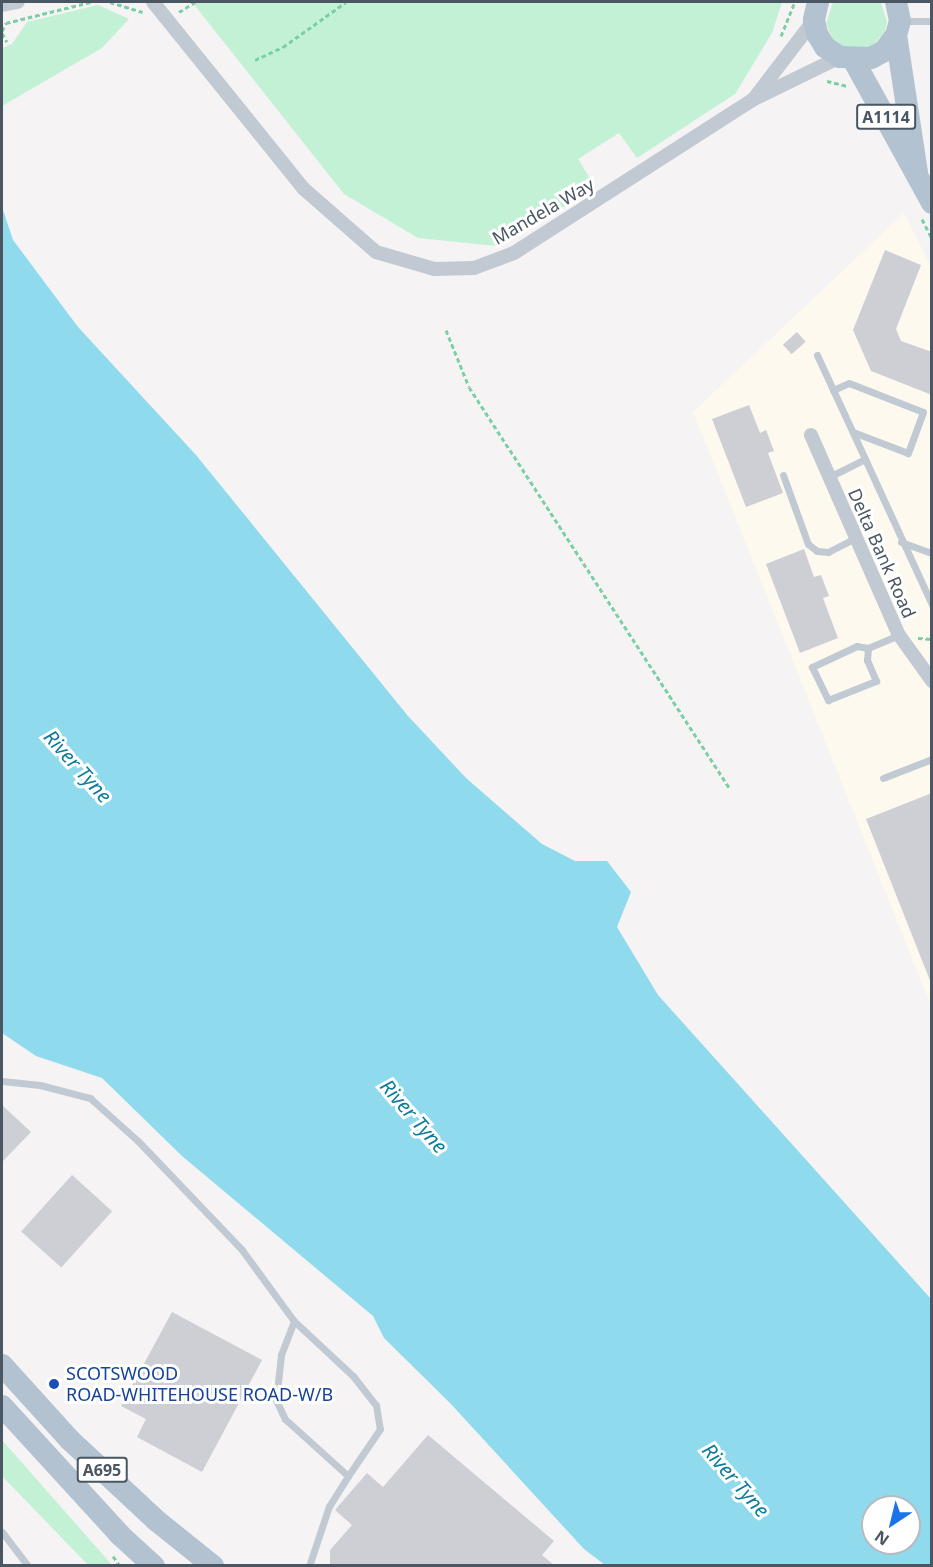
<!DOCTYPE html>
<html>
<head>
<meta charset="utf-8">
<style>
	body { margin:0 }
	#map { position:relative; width:933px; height:1567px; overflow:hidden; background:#f5f3f3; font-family:"Noto Sans",sans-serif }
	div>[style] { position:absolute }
	.commercial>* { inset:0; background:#fdf9ef }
	.green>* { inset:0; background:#c3f1d5 }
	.water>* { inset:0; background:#90daee }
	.building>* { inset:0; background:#cdcfd5; transform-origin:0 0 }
	.path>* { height:3px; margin-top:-1.5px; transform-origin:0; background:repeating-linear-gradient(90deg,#7ad0a6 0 4.5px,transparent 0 7.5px) }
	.lane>* { height:7px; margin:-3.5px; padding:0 3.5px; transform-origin:3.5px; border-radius:3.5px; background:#c1cad2 }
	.street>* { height:14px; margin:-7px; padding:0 7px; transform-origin:7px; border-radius:7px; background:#c1cad2 }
	.primary>* { height:22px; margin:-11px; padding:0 11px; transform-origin:11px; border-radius:11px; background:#b3c2d1 }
	.dots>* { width:16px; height:16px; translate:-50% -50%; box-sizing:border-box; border:3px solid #fff; border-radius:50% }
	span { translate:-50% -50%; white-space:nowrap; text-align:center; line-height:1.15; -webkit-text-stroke:6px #fff; paint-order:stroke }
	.shield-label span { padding:2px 4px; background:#fff; border:2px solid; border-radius:4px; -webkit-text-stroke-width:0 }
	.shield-label { font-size:16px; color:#4a5661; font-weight:700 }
	.street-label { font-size:18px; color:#4a5661 }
	.transit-label { font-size:18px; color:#164399 }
	.left { translate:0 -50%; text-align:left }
	.water-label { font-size:20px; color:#0c7c9b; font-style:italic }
	.frame { position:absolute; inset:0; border:3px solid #4a5661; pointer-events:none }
	.north { position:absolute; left:861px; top:1495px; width:60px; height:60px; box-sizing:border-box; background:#fff; border:2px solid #b7bbc0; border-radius:50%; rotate:215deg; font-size:16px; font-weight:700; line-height:24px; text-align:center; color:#4a5661 }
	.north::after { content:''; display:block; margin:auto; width:21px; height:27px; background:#1a73e8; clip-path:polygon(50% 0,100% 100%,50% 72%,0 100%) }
</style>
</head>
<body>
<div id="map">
	<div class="commercial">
		<div style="clip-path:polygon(904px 213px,932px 268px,931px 1006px,693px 412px)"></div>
	</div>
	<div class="green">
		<div style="clip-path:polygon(192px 2px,782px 2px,772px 33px,735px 94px,637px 158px,619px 133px,578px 159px,596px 188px,497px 246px,418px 238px,344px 194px)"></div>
		<div style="clip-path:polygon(833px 2px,881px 3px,887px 22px,885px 31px,872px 47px,853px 52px,834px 42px,826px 24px)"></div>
		<div style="clip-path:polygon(98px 5px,129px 19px,102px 48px,2px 106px,2px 48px,12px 44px,27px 22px)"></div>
		<div style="clip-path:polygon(2px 1440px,112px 1565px,88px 1565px,2px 1476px)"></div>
	</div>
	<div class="water">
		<div style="clip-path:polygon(evenodd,2px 207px,13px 240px,78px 327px,196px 455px,408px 716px,466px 778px,542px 844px,575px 861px,607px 861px,631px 892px,617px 927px,658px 995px,931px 1299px,931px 1565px,605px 1565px,584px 1549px,450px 1403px,384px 1338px,373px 1316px,182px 1156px,102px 1078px,36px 1056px,2px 1033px,2px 207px,873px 1507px,909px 1507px,909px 1543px,873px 1543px,873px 1507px)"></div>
	</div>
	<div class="building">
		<div style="clip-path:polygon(885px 250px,921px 265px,896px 329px,901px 341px,932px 352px,932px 395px,871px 371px,853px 330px)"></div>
		<div style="left:797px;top:332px;width:13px;height:19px;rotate:48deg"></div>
		<div style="clip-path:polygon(749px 405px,760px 433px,766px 430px,774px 451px,768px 453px,783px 493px,746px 507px,712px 419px)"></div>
		<div style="clip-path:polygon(804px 549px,814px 577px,821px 575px,829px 596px,823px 598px,838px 638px,800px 653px,766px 564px)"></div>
		<div style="clip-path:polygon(932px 793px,932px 983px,931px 983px,866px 819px)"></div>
		<div style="clip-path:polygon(2px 1105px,31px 1132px,2px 1162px)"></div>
		<div style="left:72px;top:1175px;width:54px;height:76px;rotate:42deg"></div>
		<div style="clip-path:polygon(172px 1312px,262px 1360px,202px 1472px,137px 1437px,146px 1419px,121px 1406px)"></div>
		<div style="clip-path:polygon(428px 1435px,554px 1541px,542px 1555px,555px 1566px,330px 1566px,330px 1550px,352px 1525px,335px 1510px,367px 1473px,383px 1487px)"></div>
	</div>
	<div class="path">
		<div style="left:110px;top:2px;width:34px;rotate:17deg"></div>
		<div style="left:179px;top:12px;width:19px;rotate:-32deg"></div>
		<div style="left:2px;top:31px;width:9px;rotate:-63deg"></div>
		<div style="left:6px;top:23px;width:87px;rotate:-14deg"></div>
		<div style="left:2px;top:33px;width:10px;rotate:61deg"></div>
		<div style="left:781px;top:36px;width:37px;rotate:-68deg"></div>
		<div style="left:255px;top:60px;width:31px;rotate:-25deg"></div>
		<div style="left:283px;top:47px;width:77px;rotate:-35.5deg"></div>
		<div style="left:827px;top:81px;width:21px;rotate:14deg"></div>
		<div style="left:922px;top:219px;width:22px;rotate:63deg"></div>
		<div style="left:446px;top:330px;width:61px;rotate:68deg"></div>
		<div style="left:469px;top:387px;width:478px;rotate:57deg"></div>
		<div style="left:918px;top:638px;width:14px;rotate:4deg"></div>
		<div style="left:113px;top:1556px;width:12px;rotate:55deg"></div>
	</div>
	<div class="lane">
		<div style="left:904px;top:21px;width:28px"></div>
		<div style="left:817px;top:355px;width:115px;rotate:65.2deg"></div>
		<div style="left:833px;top:390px;width:17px;rotate:-24deg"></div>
		<div style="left:849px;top:383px;width:79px;rotate:21.4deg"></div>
		<div style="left:923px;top:412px;width:44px;rotate:110.1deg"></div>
		<div style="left:908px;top:453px;width:59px;rotate:-159.1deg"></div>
		<div style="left:783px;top:475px;width:73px;rotate:70.1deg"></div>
		<div style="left:808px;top:544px;width:11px;rotate:38deg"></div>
		<div style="left:817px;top:551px;width:11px;rotate:5deg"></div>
		<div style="left:828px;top:552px;width:31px;rotate:-27deg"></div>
		<div style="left:829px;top:477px;width:40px;rotate:-26.6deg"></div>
		<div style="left:865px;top:459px;width:161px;rotate:65.3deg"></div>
		<div style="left:901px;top:542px;width:33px;rotate:20deg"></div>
		<div style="left:868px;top:648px;width:11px;rotate:-170deg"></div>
		<div style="left:857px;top:646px;width:50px;rotate:155deg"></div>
		<div style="left:812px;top:667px;width:37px;rotate:64deg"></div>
		<div style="left:828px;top:700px;width:52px;rotate:-21.6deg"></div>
		<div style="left:876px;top:681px;width:23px;rotate:-113deg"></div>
		<div style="left:867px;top:660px;width:12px;rotate:-85deg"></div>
		<div style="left:868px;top:648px;width:34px;rotate:-23deg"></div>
		<div style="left:883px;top:778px;width:53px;rotate:-21.2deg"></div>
		<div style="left:2px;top:1081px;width:38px;rotate:6deg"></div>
		<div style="left:40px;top:1085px;width:52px;rotate:14.6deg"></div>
		<div style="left:90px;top:1098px;width:64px;rotate:41.9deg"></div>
		<div style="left:138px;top:1141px;width:151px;rotate:46.3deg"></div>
		<div style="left:242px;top:1250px;width:88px;rotate:53.8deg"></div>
		<div style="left:294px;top:1321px;width:36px;rotate:111deg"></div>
		<div style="left:281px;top:1355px;width:45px;rotate:96.3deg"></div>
		<div style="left:276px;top:1400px;width:21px;rotate:65deg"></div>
		<div style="left:285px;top:1419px;width:85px;rotate:42.1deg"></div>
		<div style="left:348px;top:1476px;width:36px;rotate:122deg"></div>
		<div style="left:329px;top:1506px;width:63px;rotate:108.4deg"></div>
		<div style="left:294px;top:1321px;width:81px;rotate:43deg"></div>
		<div style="left:353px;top:1376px;width:37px;rotate:52deg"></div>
		<div style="left:376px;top:1405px;width:24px;rotate:81deg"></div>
		<div style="left:380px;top:1429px;width:57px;rotate:124.2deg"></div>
		<div style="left:2px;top:1532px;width:43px;rotate:52.6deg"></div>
	</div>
	<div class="street">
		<div style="left:153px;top:2px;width:240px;rotate:51.1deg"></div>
		<div style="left:304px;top:189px;width:96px;rotate:41.2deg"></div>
		<div style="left:376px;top:252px;width:60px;rotate:16.3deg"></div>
		<div style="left:434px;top:269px;width:40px;rotate:-1.4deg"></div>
		<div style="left:474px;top:268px;width:43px;rotate:-20.6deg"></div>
		<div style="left:514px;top:253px;width:283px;rotate:-32.7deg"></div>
		<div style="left:752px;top:100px;width:98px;rotate:-26deg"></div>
		<div style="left:2px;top:5px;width:16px;rotate:-11deg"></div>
		<div style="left:756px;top:96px;width:96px;rotate:-52.7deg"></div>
		<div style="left:811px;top:435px;width:219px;rotate:66.3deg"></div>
		<div style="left:899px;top:635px;width:57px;rotate:54.3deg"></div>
	</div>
	<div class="primary">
		<div style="left:818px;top:2px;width:18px;rotate:103deg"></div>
		<div style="left:814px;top:20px;width:14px;rotate:78deg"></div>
		<div style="left:817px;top:34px;width:15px;rotate:58deg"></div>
		<div style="left:825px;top:47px;width:18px;rotate:34deg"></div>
		<div style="left:840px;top:57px;width:31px;rotate:2deg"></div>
		<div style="left:871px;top:58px;width:15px;rotate:-28deg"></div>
		<div style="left:884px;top:51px;width:20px;rotate:-53deg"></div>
		<div style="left:896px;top:2px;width:19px;rotate:78deg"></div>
		<div style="left:900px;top:21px;width:15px;rotate:106deg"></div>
		<div style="left:896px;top:35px;width:140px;rotate:81.3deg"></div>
		<div style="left:854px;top:61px;width:162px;rotate:61.2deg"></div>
		<div style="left:2px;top:1365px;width:101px;rotate:47.8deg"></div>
		<div style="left:70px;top:1440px;width:119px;rotate:43deg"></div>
		<div style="left:157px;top:1521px;width:72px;rotate:38.8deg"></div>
		<div style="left:2px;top:1406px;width:175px;rotate:47.5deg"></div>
		<div style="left:120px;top:1535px;width:46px;rotate:42.4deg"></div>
	</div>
	<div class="dots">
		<div style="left:54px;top:1384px;background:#1a4fb4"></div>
	</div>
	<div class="shield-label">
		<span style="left:886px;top:117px">A1114</span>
		<span style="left:102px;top:1470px">A695</span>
	</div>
	<div class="street-label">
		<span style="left:543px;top:211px;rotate:-30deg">Mandela Way</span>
		<span style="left:882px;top:553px;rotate:66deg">Delta Bank Road</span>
	</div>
	<div class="transit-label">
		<span class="left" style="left:66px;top:1384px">SCOTSWOOD<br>ROAD-WHITEHOUSE ROAD-W/B</span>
	</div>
	<div class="water-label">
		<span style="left:78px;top:766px;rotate:48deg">River Tyne</span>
		<span style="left:414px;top:1116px;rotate:49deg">River Tyne</span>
		<span style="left:736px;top:1480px;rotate:49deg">River Tyne</span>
	</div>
	<div class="frame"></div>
	<div class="north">N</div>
</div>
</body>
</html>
